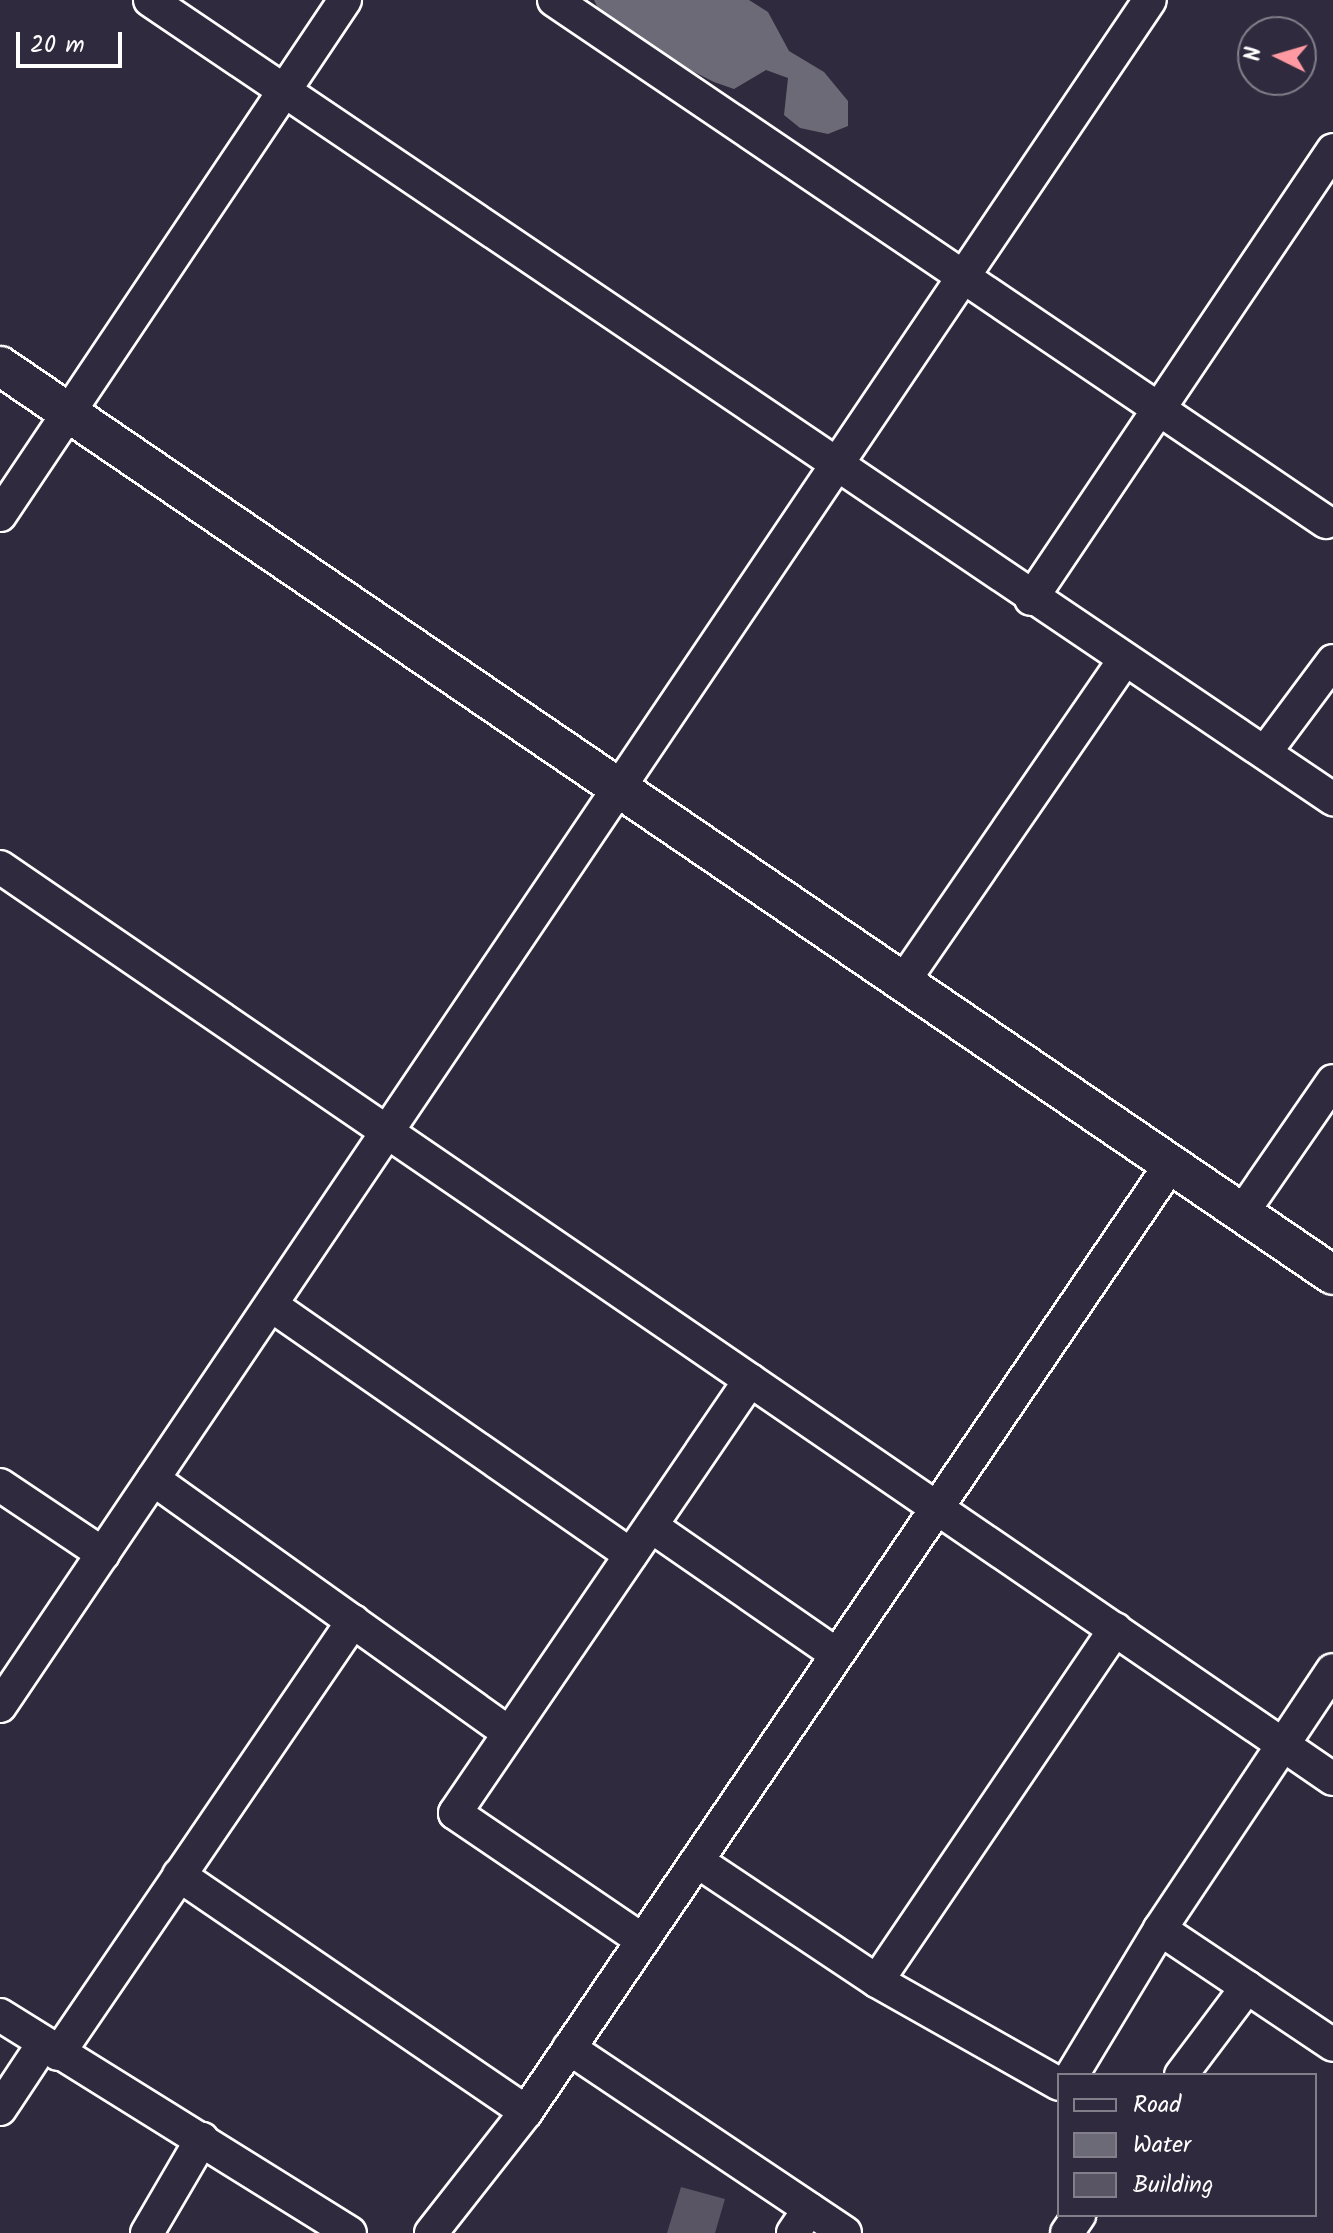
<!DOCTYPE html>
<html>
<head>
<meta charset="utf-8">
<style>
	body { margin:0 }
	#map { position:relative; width:1333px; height:2233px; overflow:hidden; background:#2f2a3d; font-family:Kalam,sans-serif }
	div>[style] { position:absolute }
	.water>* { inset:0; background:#6d6a77 }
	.building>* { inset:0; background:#595564 }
	.roads { filter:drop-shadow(2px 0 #fff) drop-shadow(-2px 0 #fff) drop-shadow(0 2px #fff) drop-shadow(0 -2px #fff) }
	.minor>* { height:32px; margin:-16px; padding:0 16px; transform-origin:16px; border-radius:16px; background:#2f2a3d }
	.tertiary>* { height:38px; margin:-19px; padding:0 19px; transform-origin:19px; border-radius:19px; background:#2f2a3d }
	span { translate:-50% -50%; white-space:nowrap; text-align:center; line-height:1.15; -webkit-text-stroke:7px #2f2a3d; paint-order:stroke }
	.legend { position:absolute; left:1057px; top:2073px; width:260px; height:144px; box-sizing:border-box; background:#2f2a3d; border:2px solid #827f8b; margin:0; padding:10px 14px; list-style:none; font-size:24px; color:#fff }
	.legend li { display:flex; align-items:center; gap:16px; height:40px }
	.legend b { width:40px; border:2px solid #827f8b }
	.north { position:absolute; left:1237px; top:16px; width:80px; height:80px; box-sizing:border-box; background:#2f2a3d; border:2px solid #827f8b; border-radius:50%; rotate:275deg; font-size:22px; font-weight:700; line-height:32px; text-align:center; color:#fff }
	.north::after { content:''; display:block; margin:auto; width:28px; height:36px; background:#ff9aa2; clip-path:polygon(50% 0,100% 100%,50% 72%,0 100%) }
	.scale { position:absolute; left:16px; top:32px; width:106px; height:36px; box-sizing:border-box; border:4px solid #fff; border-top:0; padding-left:10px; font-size:24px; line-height:28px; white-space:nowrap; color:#fff; -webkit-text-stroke:6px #2f2a3d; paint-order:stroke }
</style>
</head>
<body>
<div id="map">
	<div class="water">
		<div style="clip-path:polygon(594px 0,749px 0,768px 12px,789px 51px,824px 72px,848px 101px,848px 126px,828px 134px,800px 128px,784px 115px,788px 78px,766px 70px,734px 89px,714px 82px,631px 40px,604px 21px)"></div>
	</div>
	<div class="building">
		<div style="clip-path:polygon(681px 2187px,725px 2199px,715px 2233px,667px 2233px)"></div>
	</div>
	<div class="roads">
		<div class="minor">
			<div style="left:150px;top:0;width:1428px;rotate:34.04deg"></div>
			<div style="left:554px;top:0;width:932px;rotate:34.07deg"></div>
			<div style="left:0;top:515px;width:620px;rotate:-56.18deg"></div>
			<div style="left:1031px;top:599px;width:541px;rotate:-56.07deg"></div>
			<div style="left:1266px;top:751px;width:112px;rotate:-53.3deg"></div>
			<div style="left:0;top:867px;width:1615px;rotate:34.38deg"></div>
			<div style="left:903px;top:982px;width:388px;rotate:-55.5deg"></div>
			<div style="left:1242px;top:1213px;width:160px;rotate:-55.4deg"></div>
			<div style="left:271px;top:1305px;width:438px;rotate:34.8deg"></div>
			<div style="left:153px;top:1479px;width:437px;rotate:35.5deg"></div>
			<div style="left:0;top:1485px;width:124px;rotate:33.8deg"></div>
			<div style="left:651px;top:1526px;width:226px;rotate:34.7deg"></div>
			<div style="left:0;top:1706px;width:2057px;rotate:-56.02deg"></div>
			<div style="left:697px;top:1861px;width:216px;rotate:33.7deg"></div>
			<div style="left:877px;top:1981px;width:209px;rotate:29.5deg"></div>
			<div style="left:179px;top:1875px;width:420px;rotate:34.3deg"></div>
			<div style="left:1160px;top:1929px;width:208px;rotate:33.8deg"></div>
			<div style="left:642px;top:1940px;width:226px;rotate:-145.8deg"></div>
			<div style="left:455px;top:1813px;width:524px;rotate:-55.73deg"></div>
			<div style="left:877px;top:1981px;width:425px;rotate:-55.9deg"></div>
			<div style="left:0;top:2015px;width:412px;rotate:31.9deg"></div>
			<div style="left:569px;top:2048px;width:332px;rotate:33.8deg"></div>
			<div style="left:58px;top:2054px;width:524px;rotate:-55.73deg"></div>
			<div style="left:1072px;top:2075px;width:170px;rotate:-58.9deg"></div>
			<div style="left:1160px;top:1929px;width:311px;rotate:-56.3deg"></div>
			<div style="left:1181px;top:2075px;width:110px;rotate:-53.1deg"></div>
			<div style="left:0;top:2109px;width:78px;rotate:-56.5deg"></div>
			<div style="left:147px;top:2233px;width:109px;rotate:-59.7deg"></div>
			<div style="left:431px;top:2233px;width:154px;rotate:-51.9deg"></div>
			<div style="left:526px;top:2112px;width:1147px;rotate:-55.77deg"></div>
			<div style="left:793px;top:2233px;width:29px;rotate:-56deg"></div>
			<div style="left:1067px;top:2233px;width:22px;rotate:-56deg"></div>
		</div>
		<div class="tertiary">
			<div style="left:0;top:366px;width:1613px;rotate:34.29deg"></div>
		</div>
	</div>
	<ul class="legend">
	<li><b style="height:10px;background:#2f2a3d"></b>Road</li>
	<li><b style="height:22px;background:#6d6a77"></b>Water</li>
	<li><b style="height:22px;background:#595564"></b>Building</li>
	</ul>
	<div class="north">N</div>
	<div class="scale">20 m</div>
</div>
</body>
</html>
